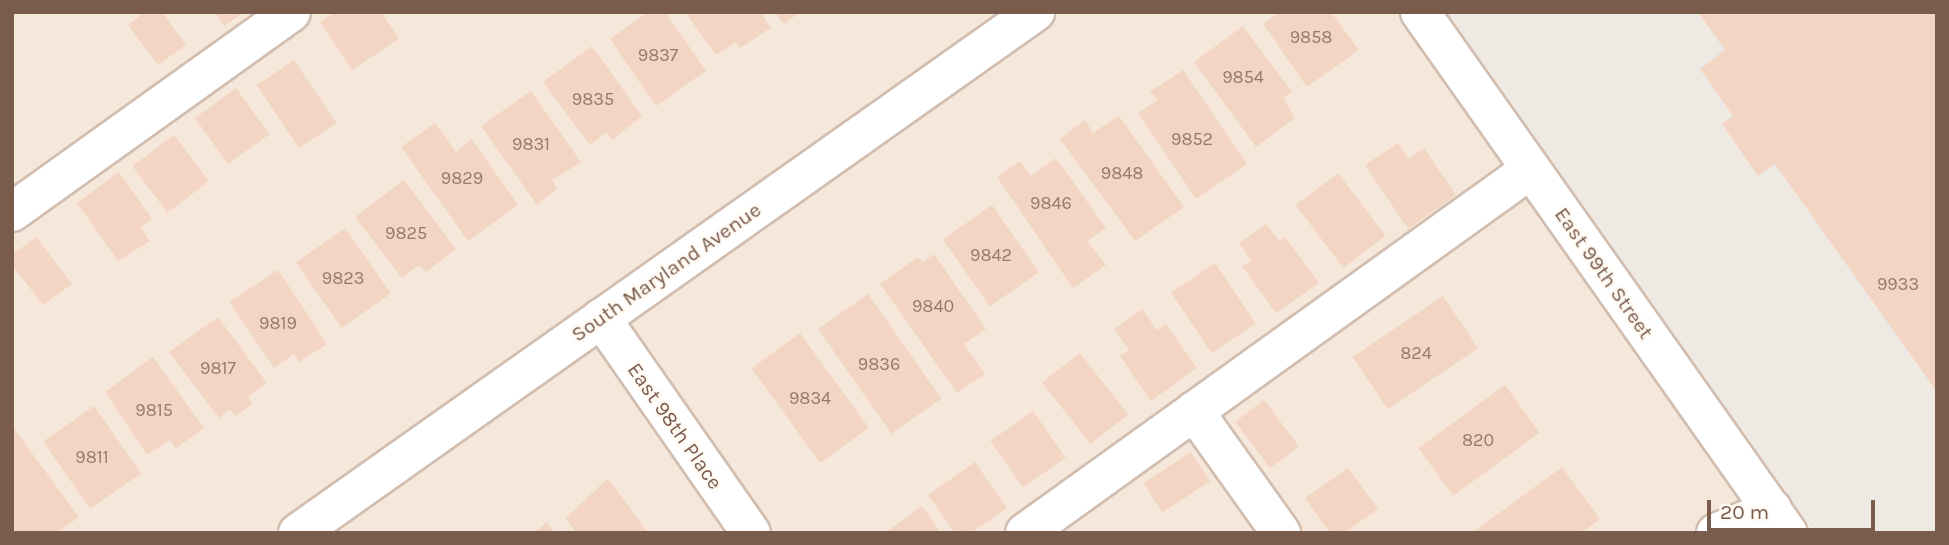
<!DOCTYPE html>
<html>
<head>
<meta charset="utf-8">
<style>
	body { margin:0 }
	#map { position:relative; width:1949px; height:545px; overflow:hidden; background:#fdf6ec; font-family:Karla,sans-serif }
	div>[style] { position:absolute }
	.residential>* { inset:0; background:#f5e8da }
	.industrial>* { inset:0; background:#efe9e4 }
	.building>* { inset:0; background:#f3d5c3; transform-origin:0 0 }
	.roads { filter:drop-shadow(2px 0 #d1beb0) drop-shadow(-2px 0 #d1beb0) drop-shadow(0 2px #d1beb0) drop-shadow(0 -2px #d1beb0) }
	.minor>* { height:38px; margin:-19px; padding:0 19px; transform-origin:19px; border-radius:19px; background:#fff }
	span { translate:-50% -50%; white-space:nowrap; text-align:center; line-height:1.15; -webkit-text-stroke:5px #fffaf3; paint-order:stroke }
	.number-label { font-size:18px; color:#987a6a }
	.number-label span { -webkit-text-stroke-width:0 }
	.street-label { font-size:21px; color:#7a5c4d }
	.frame { position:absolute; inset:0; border:14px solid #7a5c4d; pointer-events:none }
	.scale { position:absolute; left:1707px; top:500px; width:168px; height:32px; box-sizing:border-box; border:4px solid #7a5c4d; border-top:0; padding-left:9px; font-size:21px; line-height:24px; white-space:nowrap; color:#7a5c4d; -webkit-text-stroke:5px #fffaf3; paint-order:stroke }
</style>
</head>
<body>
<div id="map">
	<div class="residential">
		<div style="clip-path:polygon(12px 12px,1447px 12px,1800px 512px,1750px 533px,12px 533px)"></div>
	</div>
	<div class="industrial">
		<div style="clip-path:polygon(1447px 12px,1937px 12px,1937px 533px,1815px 533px)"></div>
	</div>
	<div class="building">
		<div style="clip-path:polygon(145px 12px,162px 12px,186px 45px,158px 65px,128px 25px)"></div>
		<div style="clip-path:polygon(215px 12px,244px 12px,224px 26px)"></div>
		<div style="clip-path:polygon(335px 12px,381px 12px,399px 39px,352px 70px,320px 22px)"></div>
		<div style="clip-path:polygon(648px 12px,665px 12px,706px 71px,656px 106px,610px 39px)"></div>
		<div style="clip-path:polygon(685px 12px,760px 12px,771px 28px,740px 48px,736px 42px,716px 55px)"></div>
		<div style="clip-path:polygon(775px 12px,800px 12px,784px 24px)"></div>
		<div style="clip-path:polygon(1279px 12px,1331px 12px,1359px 50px,1307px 87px,1263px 24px)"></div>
		<div style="clip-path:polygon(1698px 12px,1937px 12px,1937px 392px,1775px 164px,1758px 176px,1722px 124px,1733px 116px,1700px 69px,1725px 50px)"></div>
		<div style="clip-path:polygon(1243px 26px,1292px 92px,1283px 98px,1295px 118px,1256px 147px,1194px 62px)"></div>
		<div style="clip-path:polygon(592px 46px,642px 116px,612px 140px,607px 132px,590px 145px,543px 82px)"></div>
		<div style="left:294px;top:60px;width:76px;height:45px;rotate:56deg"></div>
		<div style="clip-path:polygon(1183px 70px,1247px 164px,1196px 199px,1138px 113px,1158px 100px,1150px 92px)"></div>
		<div style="left:236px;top:88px;width:57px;height:51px;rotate:54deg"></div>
		<div style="clip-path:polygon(531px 91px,581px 162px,552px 180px,557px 189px,537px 205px,481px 126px)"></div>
		<div style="clip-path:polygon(1119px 116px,1184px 207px,1135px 241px,1060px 139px,1085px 120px,1093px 133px)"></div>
		<div style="clip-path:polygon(435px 123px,456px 152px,472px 139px,518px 205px,468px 241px,401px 147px)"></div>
		<div style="left:174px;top:135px;width:58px;height:52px;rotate:53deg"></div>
		<div style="clip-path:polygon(1398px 143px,1409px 159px,1424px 148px,1456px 195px,1408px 229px,1365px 165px)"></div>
		<div style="clip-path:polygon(1056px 158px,1106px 228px,1087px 241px,1106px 265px,1073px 288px,997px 177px,1020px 161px,1031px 176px)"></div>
		<div style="clip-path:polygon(119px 172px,152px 219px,141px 228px,150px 241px,118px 261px,77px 203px)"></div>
		<div style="left:1338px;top:173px;width:79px;height:53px;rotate:53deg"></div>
		<div style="clip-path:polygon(404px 180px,456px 249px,426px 272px,419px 265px,402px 278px,355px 217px)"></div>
		<div style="left:992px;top:205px;width:82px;height:60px;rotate:55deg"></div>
		<div style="clip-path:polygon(1266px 224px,1279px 241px,1285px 237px,1319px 283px,1276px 313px,1242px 266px,1251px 261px,1239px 243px)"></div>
		<div style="left:345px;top:228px;width:80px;height:60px;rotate:55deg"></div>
		<div style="clip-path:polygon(36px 237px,72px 284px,43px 305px,12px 265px,12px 255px)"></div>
		<div style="clip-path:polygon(934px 254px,986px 329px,964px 344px,985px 374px,957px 393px,880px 284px,918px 257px,923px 262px)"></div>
		<div style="left:1215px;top:263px;width:73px;height:53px;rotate:56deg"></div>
		<div style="clip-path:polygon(278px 270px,327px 344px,299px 362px,294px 354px,274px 368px,229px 302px)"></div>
		<div style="left:868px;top:294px;width:128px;height:61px;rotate:55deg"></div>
		<div style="left:1443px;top:296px;width:63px;height:109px;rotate:56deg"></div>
		<div style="clip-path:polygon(1142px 309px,1157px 330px,1166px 324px,1197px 368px,1151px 401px,1120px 356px,1129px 350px,1114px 329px)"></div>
		<div style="clip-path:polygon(218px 317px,267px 383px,248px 397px,253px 403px,236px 416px,230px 409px,219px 418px,169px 352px)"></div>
		<div style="left:800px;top:333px;width:117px;height:60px;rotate:54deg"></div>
		<div style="left:1080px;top:353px;width:78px;height:48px;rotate:52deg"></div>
		<div style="clip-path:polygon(153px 357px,204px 428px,176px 448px,170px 440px,147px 455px,105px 392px)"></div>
		<div style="left:1505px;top:385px;width:59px;height:107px;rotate:54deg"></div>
		<div style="left:1264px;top:400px;width:58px;height:36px;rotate:53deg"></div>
		<div style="left:94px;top:406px;width:82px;height:62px;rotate:55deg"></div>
		<div style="left:1033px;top:411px;width:57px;height:52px;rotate:55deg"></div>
		<div style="clip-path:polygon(12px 426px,79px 517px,56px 533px,15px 533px,12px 528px)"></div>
		<div style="left:1191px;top:452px;width:35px;height:57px;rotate:57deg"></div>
		<div style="clip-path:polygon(975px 462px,1007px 508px,971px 533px,955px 533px,928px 495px)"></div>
		<div style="clip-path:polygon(1562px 467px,1600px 519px,1581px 533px,1472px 533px)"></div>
		<div style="clip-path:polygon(1348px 468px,1378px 509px,1344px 533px,1330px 533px,1305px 498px)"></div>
		<div style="clip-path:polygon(608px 478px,648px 533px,576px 533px,566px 518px)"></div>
		<div style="clip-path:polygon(922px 506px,941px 533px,885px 533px)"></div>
		<div style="clip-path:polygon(547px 522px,555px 533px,533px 533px)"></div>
	</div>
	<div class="roads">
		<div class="minor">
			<div style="left:1420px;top:12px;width:638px;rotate:54.77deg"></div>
			<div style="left:12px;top:212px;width:343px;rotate:-35.6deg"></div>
			<div style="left:601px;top:318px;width:262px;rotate:55.1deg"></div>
			<div style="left:1194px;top:411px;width:150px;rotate:54.5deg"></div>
			<div style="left:298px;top:533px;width:903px;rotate:-35.26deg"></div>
			<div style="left:1025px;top:533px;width:623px;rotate:-35.73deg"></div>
			<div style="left:1716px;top:533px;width:61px;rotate:-23.2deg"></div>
		</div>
	</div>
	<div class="number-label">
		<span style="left:1311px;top:37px">9858</span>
		<span style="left:658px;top:55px">9837</span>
		<span style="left:1243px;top:77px">9854</span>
		<span style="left:593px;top:99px">9835</span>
		<span style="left:1192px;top:139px">9852</span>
		<span style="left:531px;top:144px">9831</span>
		<span style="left:1122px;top:173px">9848</span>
		<span style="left:462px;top:178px">9829</span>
		<span style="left:1051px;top:203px">9846</span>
		<span style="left:406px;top:233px">9825</span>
		<span style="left:991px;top:255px">9842</span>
		<span style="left:343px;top:278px">9823</span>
		<span style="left:1898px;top:284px">9933</span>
		<span style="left:933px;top:306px">9840</span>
		<span style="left:278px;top:323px">9819</span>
		<span style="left:1416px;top:353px">824</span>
		<span style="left:879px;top:364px">9836</span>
		<span style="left:218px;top:368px">9817</span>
		<span style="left:810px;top:398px">9834</span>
		<span style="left:154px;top:410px">9815</span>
		<span style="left:1478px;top:440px">820</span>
		<span style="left:92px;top:457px">9811</span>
	</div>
	<div class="street-label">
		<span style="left:666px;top:272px;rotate:-35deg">South Maryland Avenue</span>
		<span style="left:1604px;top:273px;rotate:55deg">East 99th Street</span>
		<span style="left:675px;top:426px;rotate:55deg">East 98th Place</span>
	</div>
	<div class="frame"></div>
	<div class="scale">20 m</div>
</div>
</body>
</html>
